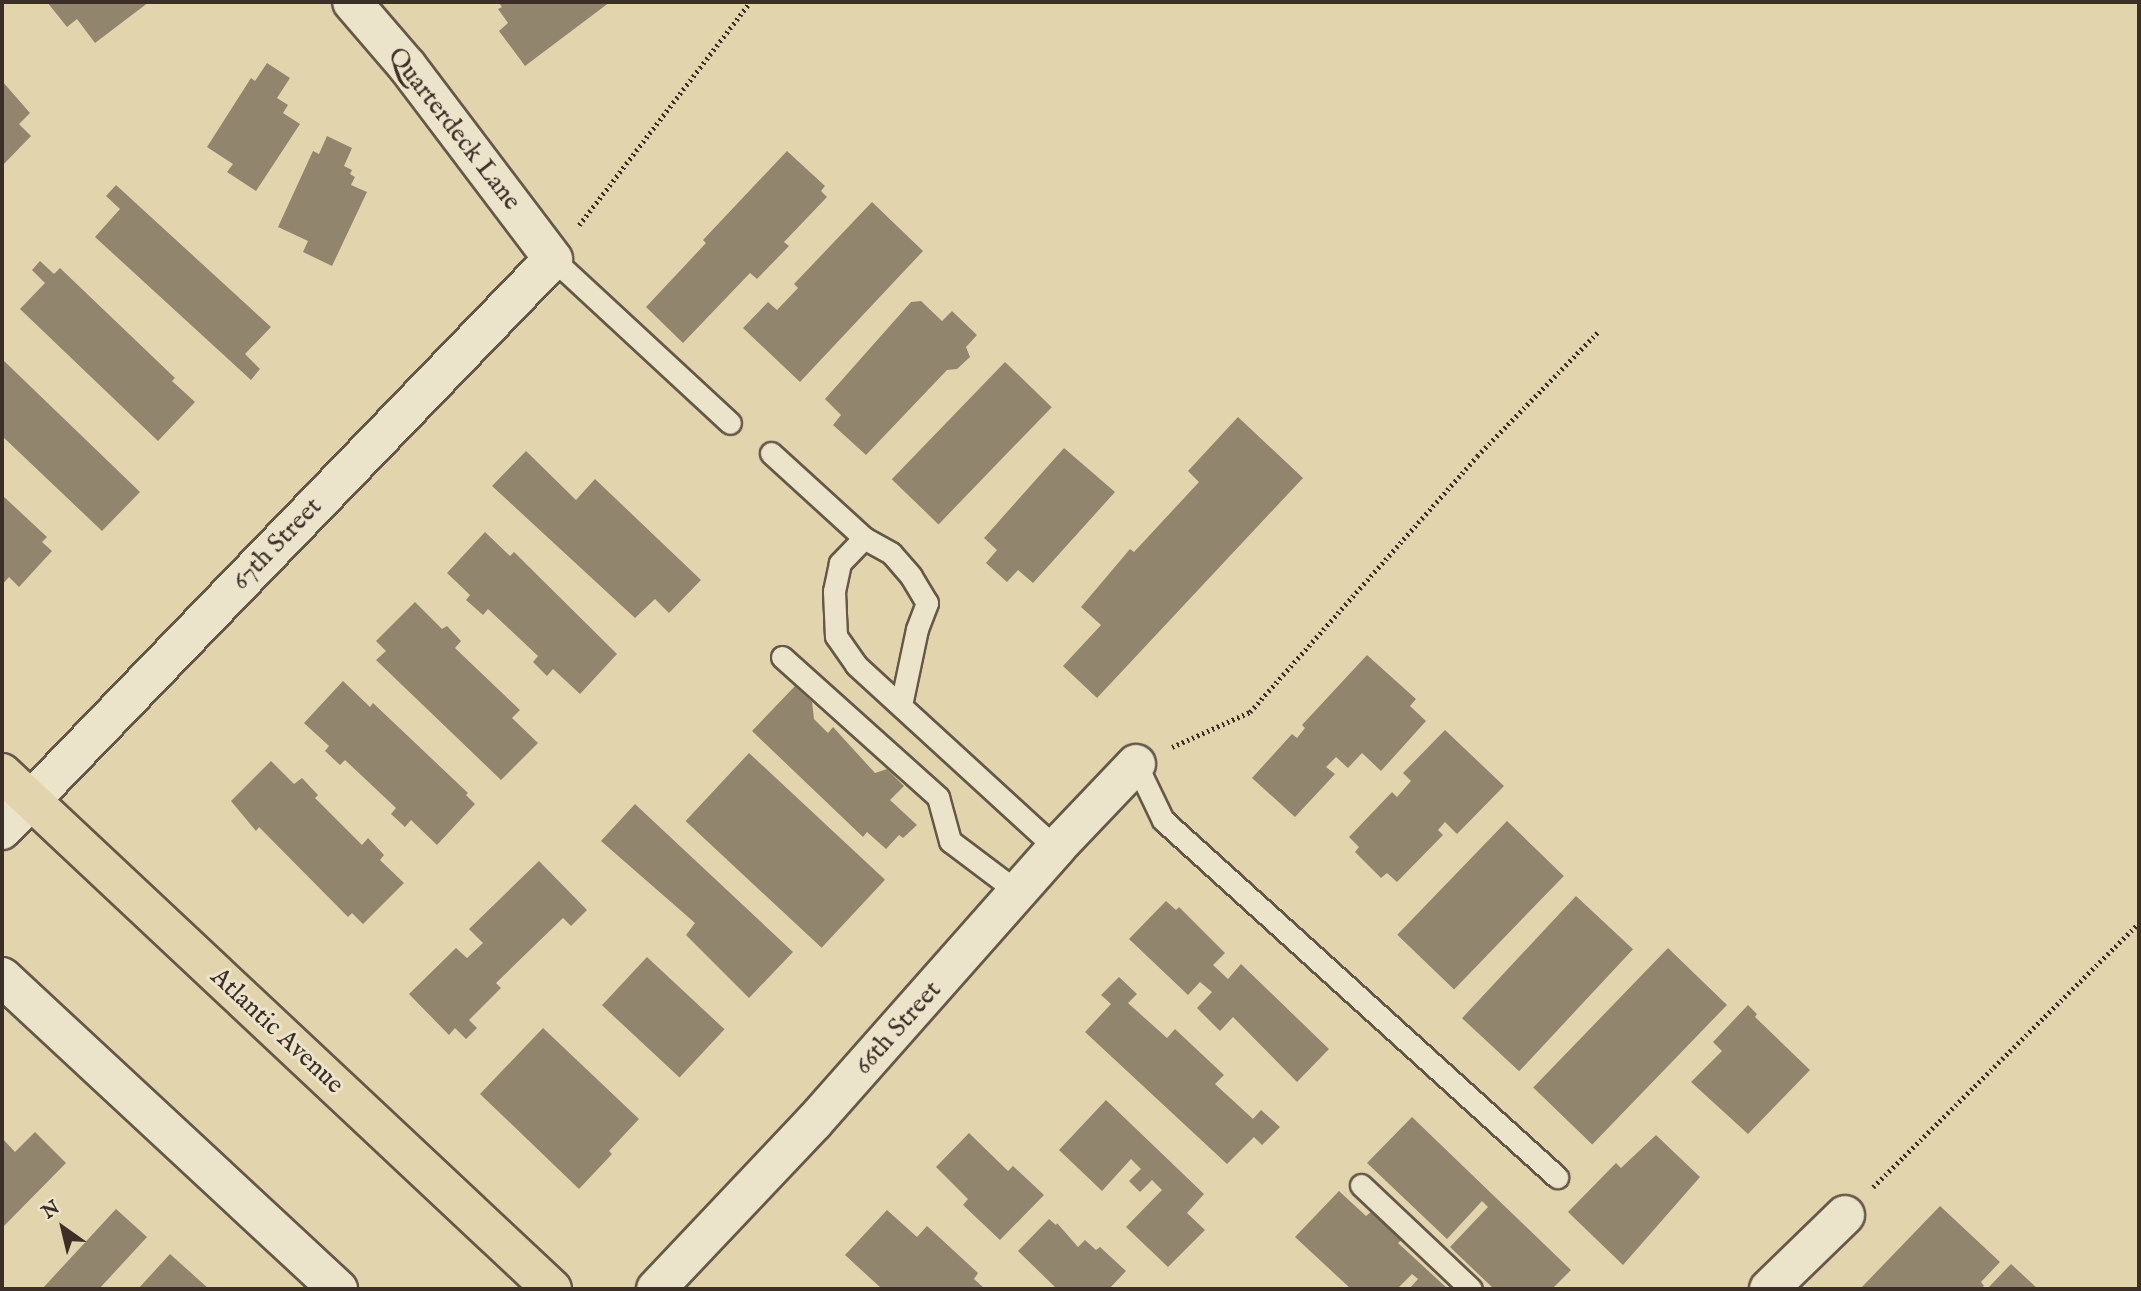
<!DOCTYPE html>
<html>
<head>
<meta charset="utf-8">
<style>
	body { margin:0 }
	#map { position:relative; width:2141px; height:1291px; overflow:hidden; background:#e2d5ae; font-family:"IM FELL English",serif }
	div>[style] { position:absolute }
	.building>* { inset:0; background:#92856d; transform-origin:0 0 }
	.path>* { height:4.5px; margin-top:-2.25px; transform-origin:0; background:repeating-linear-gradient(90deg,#3c2f27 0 2px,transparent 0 5.5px) }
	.roads { filter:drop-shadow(2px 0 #665849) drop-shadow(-2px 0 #665849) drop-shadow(0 2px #665849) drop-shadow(0 -2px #665849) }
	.lane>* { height:21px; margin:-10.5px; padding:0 10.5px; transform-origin:10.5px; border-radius:10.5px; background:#ece4ca }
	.street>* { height:38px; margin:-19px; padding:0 19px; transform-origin:19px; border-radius:19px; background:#ece4ca }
	.highway>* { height:38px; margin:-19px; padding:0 19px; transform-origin:19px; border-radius:19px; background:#e2d5ae }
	span { translate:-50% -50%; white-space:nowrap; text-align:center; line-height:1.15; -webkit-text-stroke:6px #ece4ca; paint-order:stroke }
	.street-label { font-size:26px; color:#3c2f27 }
	.frame { position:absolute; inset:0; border:4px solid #3c2f27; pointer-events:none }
	.north { position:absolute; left:28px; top:1193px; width:70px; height:70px; -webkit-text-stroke:5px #ece4ca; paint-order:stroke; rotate:326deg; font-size:19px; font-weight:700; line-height:28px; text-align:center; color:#3c2f27 }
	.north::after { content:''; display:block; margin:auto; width:24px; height:32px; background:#3c2f27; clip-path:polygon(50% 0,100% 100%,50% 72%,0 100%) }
</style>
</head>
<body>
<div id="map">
	<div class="building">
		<div style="clip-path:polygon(47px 2px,149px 2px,95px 43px,77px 19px,67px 27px)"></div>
		<div style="clip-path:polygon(498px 2px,610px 2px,525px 66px,499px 31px,508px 23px,498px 9px,502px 7px)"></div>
		<div style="clip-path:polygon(267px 63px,290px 78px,277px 98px,288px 105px,283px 113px,300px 124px,256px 191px,227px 172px,233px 164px,207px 147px,251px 78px,255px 81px)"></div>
		<div style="clip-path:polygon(2px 81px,30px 113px,19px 124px,31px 136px,2px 166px)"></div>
		<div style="clip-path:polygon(327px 136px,352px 148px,344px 166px,352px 170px,350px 174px,355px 177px,351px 185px,367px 192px,332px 266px,303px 252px,308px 241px,278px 227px,313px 151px,319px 154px)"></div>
		<div style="clip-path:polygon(787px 151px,825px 186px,821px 191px,827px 197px,784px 242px,789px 246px,757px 279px,750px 273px,683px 343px,646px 307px,706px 243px,703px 240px)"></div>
		<div style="clip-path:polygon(116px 185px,271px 327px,245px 354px,260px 369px,251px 380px,95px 237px,120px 209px,106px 196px)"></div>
		<div style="clip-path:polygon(872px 202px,923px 251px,800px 382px,743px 328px,768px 302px,777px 310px,798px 288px,794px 284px)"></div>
		<div style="clip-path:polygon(40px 261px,54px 274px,60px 268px,175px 378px,172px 381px,195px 402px,158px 441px,20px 309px,45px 283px,32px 270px)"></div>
		<div style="clip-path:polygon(921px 301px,942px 321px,952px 311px,977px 335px,966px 347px,970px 357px,957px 369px,947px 370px,866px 455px,833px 425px,841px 415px,825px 399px,911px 302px)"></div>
		<div style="clip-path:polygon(2px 359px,140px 492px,102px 531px,2px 436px)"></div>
		<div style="left:1005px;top:362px;width:65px;height:163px;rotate:44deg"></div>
		<div style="clip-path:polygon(1238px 417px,1303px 478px,1097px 698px,1063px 666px,1101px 625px,1081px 607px,1130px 549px,1134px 552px,1199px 482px,1188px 471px)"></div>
		<div style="clip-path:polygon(1064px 448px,1115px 492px,1033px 583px,1018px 570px,1007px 582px,986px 563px,997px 550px,984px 538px)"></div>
		<div style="clip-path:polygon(526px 451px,576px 500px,595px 479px,701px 580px,669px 613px,655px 599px,635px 618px,492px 486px)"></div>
		<div style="clip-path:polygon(2px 495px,47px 537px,42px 542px,52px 551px,19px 587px,9px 577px,2px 585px)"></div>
		<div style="clip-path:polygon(485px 532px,510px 556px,514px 552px,617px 654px,580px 694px,553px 669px,547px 676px,533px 662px,538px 656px,488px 609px,483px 615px,466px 600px,470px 595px,447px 573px)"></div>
		<div style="clip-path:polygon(415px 602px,442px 629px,447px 626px,461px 641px,455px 648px,520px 710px,512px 718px,538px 743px,501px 780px,376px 660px,386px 651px,376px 641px)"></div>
		<div style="clip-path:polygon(1367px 655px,1416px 699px,1410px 706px,1426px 721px,1381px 771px,1362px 753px,1348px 768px,1336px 757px,1326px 767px,1335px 774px,1295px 817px,1252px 778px,1292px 734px,1297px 738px,1305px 728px,1302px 725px)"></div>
		<div style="clip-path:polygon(343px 681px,370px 707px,373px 703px,468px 793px,466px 795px,475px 804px,437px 845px,411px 820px,405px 827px,391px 814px,396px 808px,345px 760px,340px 765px,325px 751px,329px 746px,304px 723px)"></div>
		<div style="clip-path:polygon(795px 686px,812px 702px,814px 719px,828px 733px,833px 727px,875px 773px,887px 769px,904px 786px,890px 800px,917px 825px,903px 838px,899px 835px,886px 849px,867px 832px,863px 837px,752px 731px)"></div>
		<div style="clip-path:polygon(1445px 730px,1504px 786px,1457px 834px,1445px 822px,1438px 830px,1443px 835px,1397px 882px,1387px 873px,1381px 878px,1355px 852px,1359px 847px,1349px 837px,1392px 792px,1397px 797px,1411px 781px,1403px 773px)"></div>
		<div style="left:749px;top:753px;width:186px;height:93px;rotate:43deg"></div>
		<div style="clip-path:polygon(271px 761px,294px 784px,302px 778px,318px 795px,315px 798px,362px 845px,368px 838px,384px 855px,380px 860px,404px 883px,363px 924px,352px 913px,348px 917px,259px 827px,256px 831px,231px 801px)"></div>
		<div style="clip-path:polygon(635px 804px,793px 952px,749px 998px,686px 935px,695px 923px,601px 841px)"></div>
		<div style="left:1507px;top:821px;width:79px;height:158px;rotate:44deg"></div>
		<div style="clip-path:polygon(539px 861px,587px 910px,571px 926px,563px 918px,496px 983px,501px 988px,469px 1020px,477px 1028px,466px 1039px,455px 1028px,449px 1035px,409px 994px,456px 948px,467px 958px,483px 943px,469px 929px)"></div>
		<div style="left:1576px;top:896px;width:78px;height:167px;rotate:43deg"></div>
		<div style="clip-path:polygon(1166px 901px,1176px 910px,1179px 907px,1225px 953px,1213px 965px,1228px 979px,1241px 964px,1329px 1049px,1297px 1082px,1233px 1017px,1220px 1031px,1197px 1008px,1212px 992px,1200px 982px,1188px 995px,1129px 939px)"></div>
		<div style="left:1668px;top:948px;width:82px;height:194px;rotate:44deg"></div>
		<div style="left:647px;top:957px;width:106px;height:66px;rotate:43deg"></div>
		<div style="clip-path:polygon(1119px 977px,1137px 994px,1128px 1003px,1167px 1038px,1175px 1029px,1224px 1075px,1215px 1084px,1253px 1119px,1261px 1110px,1280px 1127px,1262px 1145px,1254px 1137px,1227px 1164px,1085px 1032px,1111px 1004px,1101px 995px)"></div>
		<div style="clip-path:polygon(1748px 1005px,1757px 1014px,1755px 1017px,1810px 1070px,1748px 1134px,1691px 1082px,1722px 1051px,1713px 1042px)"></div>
		<div style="clip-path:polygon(543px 1028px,639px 1119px,609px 1151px,612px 1154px,579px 1189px,480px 1094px)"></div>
		<div style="clip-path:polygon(1106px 1100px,1204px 1194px,1187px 1213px,1205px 1230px,1168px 1267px,1126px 1227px,1162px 1190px,1152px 1180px,1140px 1192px,1129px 1181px,1141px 1169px,1131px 1159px,1102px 1191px,1059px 1150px)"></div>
		<div style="clip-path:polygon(1412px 1117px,1571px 1270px,1552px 1289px,1494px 1289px,1450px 1247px,1488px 1207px,1482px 1201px,1447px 1239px,1367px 1163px)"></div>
		<div style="clip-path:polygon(35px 1132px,66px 1163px,2px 1228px,2px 1138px,15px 1152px)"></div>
		<div style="clip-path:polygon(969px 1133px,1008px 1171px,1013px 1166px,1044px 1195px,1000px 1240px,963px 1205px,968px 1199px,936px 1167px)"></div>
		<div style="clip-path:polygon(1656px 1135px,1700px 1177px,1623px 1265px,1568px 1212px,1616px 1163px,1621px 1168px)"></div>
		<div style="clip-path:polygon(1339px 1191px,1366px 1216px,1372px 1211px,1403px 1239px,1398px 1243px,1448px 1289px,1409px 1289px,1418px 1279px,1412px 1274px,1397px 1289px,1351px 1289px,1295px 1237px)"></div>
		<div style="clip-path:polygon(1940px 1206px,2000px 1262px,1981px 1282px,1984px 1286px,1980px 1289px,1860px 1289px)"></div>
		<div style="clip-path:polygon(116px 1209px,147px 1237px,99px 1289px,42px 1289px)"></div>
		<div style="clip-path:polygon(887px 1210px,917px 1237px,927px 1226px,978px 1273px,974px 1279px,985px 1289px,882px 1289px,845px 1255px)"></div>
		<div style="clip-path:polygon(1049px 1219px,1056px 1225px,1057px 1223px,1078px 1247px,1085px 1240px,1096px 1250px,1100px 1247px,1126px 1271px,1109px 1289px,1057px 1289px,1018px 1251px)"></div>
		<div style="clip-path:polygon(170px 1254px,209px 1289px,138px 1289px)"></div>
		<div style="clip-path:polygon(2011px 1264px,2038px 1289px,1987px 1289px)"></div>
	</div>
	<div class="path">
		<div style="left:579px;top:225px;width:281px;rotate:-52.5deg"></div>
		<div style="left:1172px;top:747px;width:85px;rotate:-24.2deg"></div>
		<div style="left:1250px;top:712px;width:342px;rotate:-48.4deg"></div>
		<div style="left:1477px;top:456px;width:173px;rotate:-45.7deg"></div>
		<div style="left:1873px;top:1187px;width:375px;rotate:-44.8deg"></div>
	</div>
	<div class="roads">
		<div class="lane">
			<div style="left:553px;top:259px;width:241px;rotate:42.8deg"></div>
			<div style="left:771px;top:453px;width:126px;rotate:42.4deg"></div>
			<div style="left:782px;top:657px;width:210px;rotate:41.9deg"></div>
			<div style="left:938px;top:797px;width:46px;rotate:74.7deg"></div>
			<div style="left:950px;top:841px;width:86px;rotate:37deg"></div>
			<div style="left:901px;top:705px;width:78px;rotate:-78.1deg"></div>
			<div style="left:917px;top:629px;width:28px;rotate:-69deg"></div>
			<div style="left:927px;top:603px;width:31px;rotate:-121deg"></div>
			<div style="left:911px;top:576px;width:30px;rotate:-131deg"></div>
			<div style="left:891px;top:553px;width:31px;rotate:-151deg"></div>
			<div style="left:864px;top:538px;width:35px;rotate:134deg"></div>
			<div style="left:840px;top:563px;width:29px;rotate:102deg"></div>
			<div style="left:834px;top:591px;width:45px;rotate:87.5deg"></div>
			<div style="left:836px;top:636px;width:35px;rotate:55deg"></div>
			<div style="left:856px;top:665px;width:271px;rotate:42.5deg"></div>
			<div style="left:1136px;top:764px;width:62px;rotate:64.3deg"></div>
			<div style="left:1163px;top:820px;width:532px;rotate:42.18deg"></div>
			<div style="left:1361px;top:1185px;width:151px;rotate:43.4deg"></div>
		</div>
		<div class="street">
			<div style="left:2px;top:830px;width:793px;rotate:-46.02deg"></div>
			<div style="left:553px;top:259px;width:242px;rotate:-127.1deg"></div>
			<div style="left:407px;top:66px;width:84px;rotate:-130.7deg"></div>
			<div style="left:2px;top:977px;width:459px;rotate:42.9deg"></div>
			<div style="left:656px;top:1289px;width:230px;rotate:-46.6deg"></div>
			<div style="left:814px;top:1122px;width:366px;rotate:-48.5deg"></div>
			<div style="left:1056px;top:848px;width:116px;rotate:-46.4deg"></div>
			<div style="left:1769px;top:1289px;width:106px;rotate:-44.2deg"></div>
		</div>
		<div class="highway">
			<div style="left:2px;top:773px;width:754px;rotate:43.17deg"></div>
		</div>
	</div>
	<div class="street-label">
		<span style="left:454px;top:129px;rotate:52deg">Quarterdeck Lane</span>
		<span style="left:277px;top:544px;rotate:-46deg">67th Street</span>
		<span style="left:898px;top:1028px;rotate:-48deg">66th Street</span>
		<span style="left:277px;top:1031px;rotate:43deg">Atlantic Avenue</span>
	</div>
	<div class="frame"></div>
	<div class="north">N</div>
</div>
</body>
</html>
